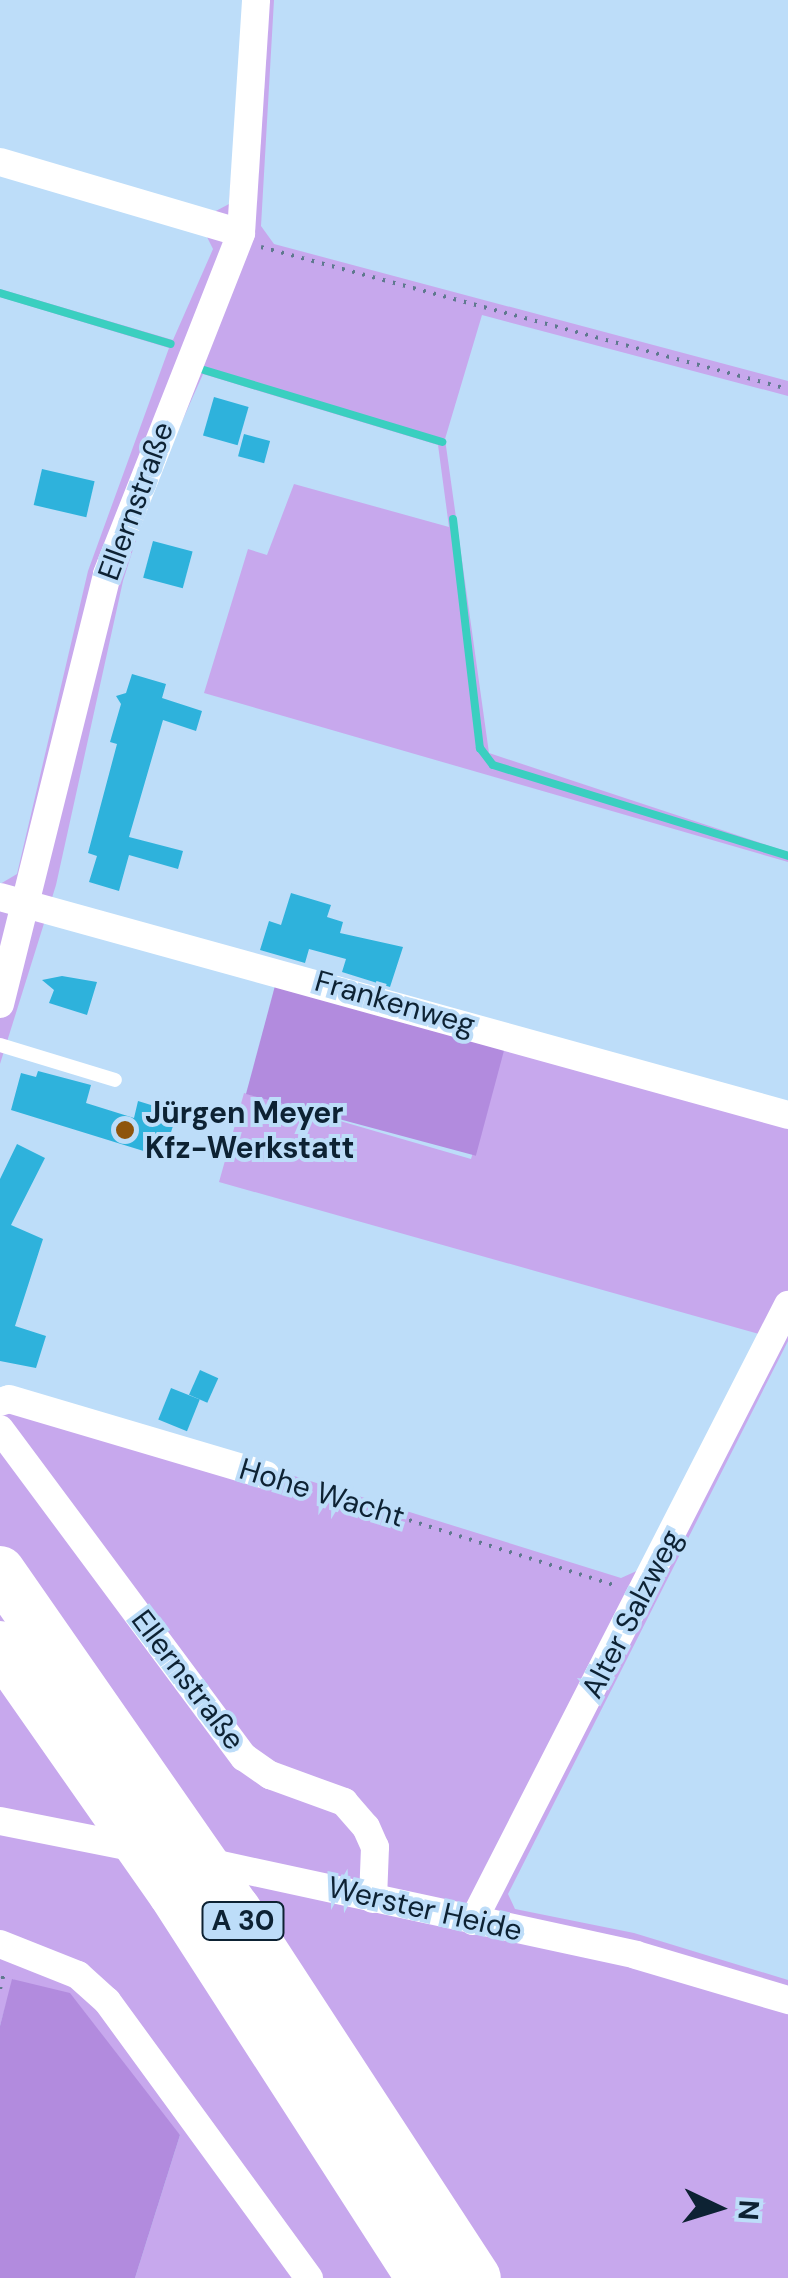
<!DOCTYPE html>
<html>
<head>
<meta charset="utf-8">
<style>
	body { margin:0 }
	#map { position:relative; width:788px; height:2278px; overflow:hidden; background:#bdddf9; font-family:"DM Sans",sans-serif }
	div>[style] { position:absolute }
	.green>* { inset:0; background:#c7a8ed }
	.forest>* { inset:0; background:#b28bde; transform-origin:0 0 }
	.stream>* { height:8px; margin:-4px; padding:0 4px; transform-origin:4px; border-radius:4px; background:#3acfc0 }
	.building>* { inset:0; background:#2eb2dc; transform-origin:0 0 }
	.path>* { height:4px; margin-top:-2px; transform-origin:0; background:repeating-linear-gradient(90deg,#5f798f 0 2.5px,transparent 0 10.5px) }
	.service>* { height:14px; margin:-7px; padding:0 7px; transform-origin:7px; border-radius:7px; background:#fff }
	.minor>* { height:28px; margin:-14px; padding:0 14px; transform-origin:14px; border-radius:14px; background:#fff }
	.motorway>* { height:50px; margin:-25px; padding:0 25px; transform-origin:25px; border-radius:25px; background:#fff }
	.dots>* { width:28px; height:28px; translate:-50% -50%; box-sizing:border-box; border:5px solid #bdddf9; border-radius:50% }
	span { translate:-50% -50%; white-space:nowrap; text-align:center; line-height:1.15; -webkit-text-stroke:8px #bdddf9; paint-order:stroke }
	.shield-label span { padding:2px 8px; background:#bdddf9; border:2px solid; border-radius:8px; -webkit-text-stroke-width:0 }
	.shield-label { font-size:28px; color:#0d2233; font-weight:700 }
	.street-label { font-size:30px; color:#0d2233 }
	.poi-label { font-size:30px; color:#0d2233; font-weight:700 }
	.left { translate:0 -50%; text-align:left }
	.north { position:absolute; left:668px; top:2158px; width:100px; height:100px; -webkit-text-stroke:8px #bdddf9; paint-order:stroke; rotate:94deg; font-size:28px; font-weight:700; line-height:40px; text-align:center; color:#0d2233 }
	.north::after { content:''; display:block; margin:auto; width:35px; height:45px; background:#0d2233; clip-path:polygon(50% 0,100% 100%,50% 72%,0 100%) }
</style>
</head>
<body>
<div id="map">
	<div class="green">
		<div style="clip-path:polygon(245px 0,274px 0,261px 226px,274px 244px,788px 381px,788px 396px,482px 315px,445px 439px,489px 753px,788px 852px,788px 862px,204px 693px,248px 549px,267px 555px,294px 484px,449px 527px,438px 445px,203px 374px,152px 489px,123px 581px,56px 885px,0 1064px,0 884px,17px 874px,88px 571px,169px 348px,0 297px,0 289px,173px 340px,213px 249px,205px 233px,212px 213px,229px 204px)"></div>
		<div style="clip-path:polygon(505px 1046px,788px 1105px,788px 1341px,508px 1894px,515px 1909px,634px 1933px,788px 1980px,788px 2278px,135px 2278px,180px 2135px,13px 1979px,0 2026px,0 1410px,259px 1465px,621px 1578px,641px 1569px,759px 1334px,219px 1182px,244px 1093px,471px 1159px)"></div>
	</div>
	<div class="forest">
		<div style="left:276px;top:982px;width:238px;height:116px;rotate:15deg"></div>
		<div style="clip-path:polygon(12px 1979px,70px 1993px,180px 2135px,135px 2278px,0 2278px,0 2026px)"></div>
	</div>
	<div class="stream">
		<div style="left:0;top:293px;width:178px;rotate:16.6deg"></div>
		<div style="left:204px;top:370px;width:249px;rotate:16.8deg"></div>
		<div style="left:453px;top:519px;width:231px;rotate:83.3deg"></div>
		<div style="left:480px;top:748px;width:21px;rotate:53deg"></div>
		<div style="left:493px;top:765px;width:309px;rotate:17.1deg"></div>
	</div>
	<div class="building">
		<div style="left:214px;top:397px;width:36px;height:40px;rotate:16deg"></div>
		<div style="left:244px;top:434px;width:27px;height:23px;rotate:15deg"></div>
		<div style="left:42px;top:469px;width:54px;height:37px;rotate:13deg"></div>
		<div style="left:153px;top:541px;width:41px;height:38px;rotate:15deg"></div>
		<div style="clip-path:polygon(132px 674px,166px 684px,162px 698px,202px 711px,196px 731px,163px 720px,129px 837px,183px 851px,178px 869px,129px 855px,119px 891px,89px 882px,97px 856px,88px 853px,117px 744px,110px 742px,121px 704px,116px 696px,126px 693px)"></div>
		<div style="clip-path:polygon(291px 893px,331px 905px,327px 917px,343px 922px,340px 933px,403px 947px,390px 987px,342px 972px,346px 959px,309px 949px,305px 963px,260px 950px,269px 921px,281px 925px)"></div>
		<div style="clip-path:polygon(62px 976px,97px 982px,87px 1015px,49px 1003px,54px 990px,42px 980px)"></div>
		<div style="clip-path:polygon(38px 1071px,91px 1085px,86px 1103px,134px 1118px,138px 1101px,164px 1109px,161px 1122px,173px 1126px,163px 1157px,11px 1110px,21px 1073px,36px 1077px)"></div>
		<div style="clip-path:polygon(17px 1144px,45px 1158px,11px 1225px,43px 1239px,15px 1326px,46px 1336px,36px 1368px,0 1361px,0 1179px)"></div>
		<div style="left:200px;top:1370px;width:20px;height:27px;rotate:24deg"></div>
		<div style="left:171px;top:1388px;width:31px;height:34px;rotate:22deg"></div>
	</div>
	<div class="path">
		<div style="left:261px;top:247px;width:546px;rotate:15.08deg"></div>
		<div style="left:289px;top:1482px;width:341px;rotate:17.6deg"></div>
		<div style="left:0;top:1989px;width:16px;rotate:-76deg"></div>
	</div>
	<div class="service">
		<div style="left:0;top:1045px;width:120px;rotate:16.9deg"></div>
	</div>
	<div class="minor">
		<div style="left:0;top:162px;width:251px;rotate:16.4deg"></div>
		<div style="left:0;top:897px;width:818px;rotate:15.46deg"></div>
		<div style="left:0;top:1004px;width:443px;rotate:-76deg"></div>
		<div style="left:107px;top:574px;width:366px;rotate:-68.5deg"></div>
		<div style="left:241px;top:233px;width:233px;rotate:-86.3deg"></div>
		<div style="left:0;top:1402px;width:9px;rotate:-18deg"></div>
		<div style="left:9px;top:1399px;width:268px;rotate:16.5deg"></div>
		<div style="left:0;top:1429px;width:409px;rotate:53.4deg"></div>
		<div style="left:244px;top:1757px;width:32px;rotate:35deg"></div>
		<div style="left:270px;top:1775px;width:79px;rotate:20deg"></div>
		<div style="left:344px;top:1802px;width:33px;rotate:49deg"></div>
		<div style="left:366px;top:1827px;width:22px;rotate:66deg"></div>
		<div style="left:375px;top:1847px;width:52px;rotate:92.2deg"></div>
		<div style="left:0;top:1821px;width:144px;rotate:11.2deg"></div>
		<div style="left:203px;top:1861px;width:443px;rotate:12.2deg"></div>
		<div style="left:636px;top:1955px;width:159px;rotate:16.5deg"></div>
		<div style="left:473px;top:1921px;width:692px;rotate:-62.92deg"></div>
		<div style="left:0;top:1944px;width:84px;rotate:21.7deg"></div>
		<div style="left:78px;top:1975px;width:39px;rotate:42deg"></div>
		<div style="left:107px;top:2001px;width:343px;rotate:53.9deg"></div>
	</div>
	<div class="motorway">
		<div style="left:0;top:1571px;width:413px;rotate:55.2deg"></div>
		<div style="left:236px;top:1910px;width:439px;rotate:56.9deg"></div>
		<div style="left:0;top:1646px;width:302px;rotate:55deg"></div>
		<div style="left:173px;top:1893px;width:458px;rotate:57.2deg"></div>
	</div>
	<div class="dots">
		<div style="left:125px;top:1130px;background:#8e550d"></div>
	</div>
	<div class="shield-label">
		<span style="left:243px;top:1921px">A 30</span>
	</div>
	<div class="street-label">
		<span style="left:136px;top:501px;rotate:-70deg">Ellernstraße</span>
		<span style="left:395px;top:1003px;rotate:16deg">Frankenweg</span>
		<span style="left:322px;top:1493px;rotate:17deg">Hohe Wacht</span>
		<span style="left:632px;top:1614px;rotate:-63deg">Alter Salzweg</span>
		<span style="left:188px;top:1680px;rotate:53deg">Ellernstraße</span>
		<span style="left:425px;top:1909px;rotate:13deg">Werster Heide</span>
	</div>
	<div class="poi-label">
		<span class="left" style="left:145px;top:1130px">Jürgen Meyer<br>Kfz-Werkstatt</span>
	</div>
	<div class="north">N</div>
</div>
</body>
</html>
